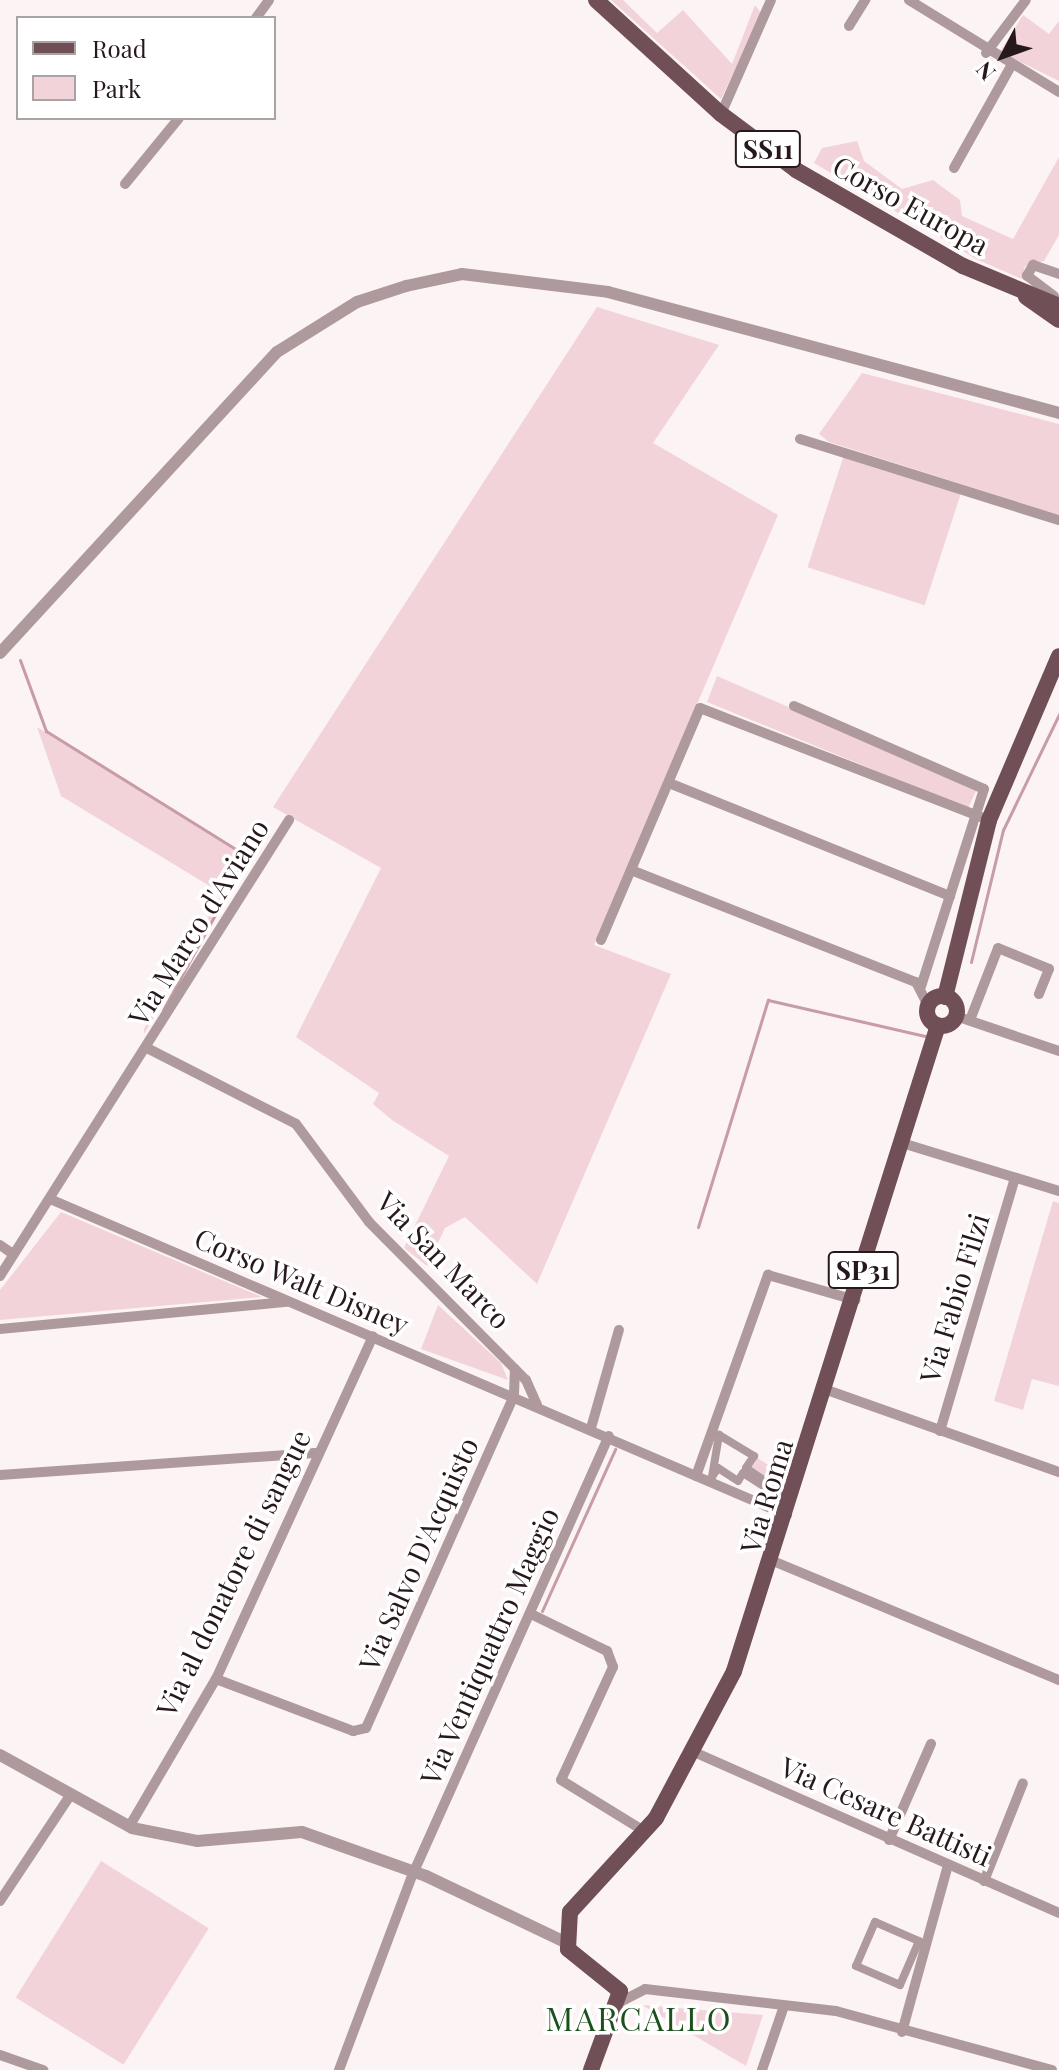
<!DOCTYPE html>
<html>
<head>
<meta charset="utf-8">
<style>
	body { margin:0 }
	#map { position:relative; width:1059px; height:2070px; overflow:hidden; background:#fcf3f5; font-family:"Playfair Display",serif }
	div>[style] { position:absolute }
	.green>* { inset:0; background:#f3d3da; transform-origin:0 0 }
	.stream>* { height:3px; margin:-1.5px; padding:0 1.5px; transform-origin:1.5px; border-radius:1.5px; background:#c89ca5 }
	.pedestrian>* { height:8px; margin:-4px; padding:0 4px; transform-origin:4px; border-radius:4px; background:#ae9a9d }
	.minor>* { height:10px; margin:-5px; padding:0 5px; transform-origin:5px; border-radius:5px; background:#ae9a9d }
	.tertiary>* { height:12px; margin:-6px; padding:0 6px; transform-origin:6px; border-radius:6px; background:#ae9a9d }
	.primary>* { height:16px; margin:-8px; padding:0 8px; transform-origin:8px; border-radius:8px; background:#704f56 }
	.primary>.ring { margin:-8px; padding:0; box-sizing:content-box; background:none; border:16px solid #704f56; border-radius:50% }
	span { translate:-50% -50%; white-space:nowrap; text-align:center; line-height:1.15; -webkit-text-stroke:7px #fff; paint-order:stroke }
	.shield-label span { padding:2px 6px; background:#fff; border:2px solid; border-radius:6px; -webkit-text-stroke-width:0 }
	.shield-label { font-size:26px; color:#27181b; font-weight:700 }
	.street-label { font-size:28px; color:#27181b }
	.quarter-label { font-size:32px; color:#1c501c; letter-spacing:2px }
	.legend { position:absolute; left:16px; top:16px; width:260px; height:104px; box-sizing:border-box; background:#fff; border:2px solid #a9a3a4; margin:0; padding:10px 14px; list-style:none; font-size:24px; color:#27181b }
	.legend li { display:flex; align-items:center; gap:16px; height:40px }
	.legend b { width:40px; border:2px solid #a9a3a4 }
	.north { position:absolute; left:963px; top:16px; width:80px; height:80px; -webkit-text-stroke:6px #fff; paint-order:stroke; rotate:229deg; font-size:22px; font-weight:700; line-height:32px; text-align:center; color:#27181b }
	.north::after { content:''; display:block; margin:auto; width:28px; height:36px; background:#27181b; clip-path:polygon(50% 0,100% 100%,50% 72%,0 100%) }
</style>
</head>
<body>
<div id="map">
	<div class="green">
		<div style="clip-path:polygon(611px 0,623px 0,657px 33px,683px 10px,732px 64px,755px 5px,762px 14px,721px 99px)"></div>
		<div style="clip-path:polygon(1023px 15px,1049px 34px,1059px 21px,1059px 81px,1000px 52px)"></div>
		<div style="clip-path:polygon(857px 141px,864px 161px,902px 189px,933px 180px,960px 200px,962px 216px,1013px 239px,1059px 157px,1059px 235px,1044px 261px,1025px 266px,1022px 279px,978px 260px,814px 163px,822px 148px)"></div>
		<div style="clip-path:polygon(597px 307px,719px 345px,653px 443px,778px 515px,594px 945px,671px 974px,537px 1284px,465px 1217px,445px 1228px,427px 1266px,404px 1248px,449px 1156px,392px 1120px,373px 1104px,379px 1093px,296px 1037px,381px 868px,273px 807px)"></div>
		<div style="clip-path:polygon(862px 373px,1059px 424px,1059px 515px,829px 442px,819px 434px)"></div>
		<div style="left:844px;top:455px;width:123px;height:118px;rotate:18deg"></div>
		<div style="clip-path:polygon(717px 676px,977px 789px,968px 808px,707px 702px)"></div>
		<div style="clip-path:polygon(37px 727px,240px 853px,218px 891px,61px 796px)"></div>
		<div style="clip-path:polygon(244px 855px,241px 870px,144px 1034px,144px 1029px)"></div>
		<div style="clip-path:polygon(1053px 1201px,1059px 1203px,1059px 1386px,1032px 1379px,1023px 1410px,994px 1401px)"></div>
		<div style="clip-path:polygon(61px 1212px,262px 1297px,0 1320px,0 1290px)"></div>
		<div style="clip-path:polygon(438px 1305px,501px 1363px,508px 1380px,421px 1349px)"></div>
		<div style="clip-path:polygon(785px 1449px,793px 1452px,781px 1492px,746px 1468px,754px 1456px,778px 1471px)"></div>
		<div style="left:101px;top:1861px;width:127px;height:161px;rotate:32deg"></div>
		<div style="clip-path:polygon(642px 2005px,763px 2015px,746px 2066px)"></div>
	</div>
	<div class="stream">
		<div style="left:20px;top:660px;width:76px;rotate:69.9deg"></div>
		<div style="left:46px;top:731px;width:237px;rotate:31.9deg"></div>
		<div style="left:247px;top:856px;width:175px;rotate:118.6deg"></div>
		<div style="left:971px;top:962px;width:136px;rotate:-76.4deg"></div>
		<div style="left:1003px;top:830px;width:129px;rotate:-64.2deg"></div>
		<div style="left:698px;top:1227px;width:238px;rotate:-72.9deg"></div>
		<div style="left:768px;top:1000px;width:161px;rotate:12.9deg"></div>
		<div style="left:542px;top:1611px;width:178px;rotate:-65.7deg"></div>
	</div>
	<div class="pedestrian">
		<div style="left:719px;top:1435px;width:41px;rotate:31deg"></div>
		<div style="left:754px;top:1456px;width:14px;rotate:124deg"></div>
		<div style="left:746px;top:1468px;width:42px;rotate:34.4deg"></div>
		<div style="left:781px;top:1492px;width:8px;rotate:104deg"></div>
		<div style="left:779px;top:1500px;width:10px;rotate:180deg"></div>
		<div style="left:769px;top:1500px;width:9px;rotate:-77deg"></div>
		<div style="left:771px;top:1491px;width:33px;rotate:-147deg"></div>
		<div style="left:743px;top:1473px;width:9px;rotate:122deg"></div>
		<div style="left:738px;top:1481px;width:24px;rotate:-147deg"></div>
		<div style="left:718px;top:1468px;width:11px;rotate:124deg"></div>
		<div style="left:712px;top:1477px;width:43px;rotate:-80.5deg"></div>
		<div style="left:875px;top:1922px;width:48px;rotate:23.4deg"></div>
		<div style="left:919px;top:1941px;width:48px;rotate:113.4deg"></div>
		<div style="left:900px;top:1985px;width:48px;rotate:-156.6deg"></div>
		<div style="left:856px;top:1966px;width:48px;rotate:-66.6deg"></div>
	</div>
	<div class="minor">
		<div style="left:909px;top:0;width:176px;rotate:31.5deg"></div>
		<div style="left:256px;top:18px;width:22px;rotate:-54deg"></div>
		<div style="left:849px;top:26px;width:31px;rotate:-58deg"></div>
		<div style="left:986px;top:53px;width:66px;rotate:-53deg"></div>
		<div style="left:721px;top:114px;width:124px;rotate:-66.3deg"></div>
		<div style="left:954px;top:168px;width:115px;rotate:-60.8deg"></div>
		<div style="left:125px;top:184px;width:85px;rotate:-50.7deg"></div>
		<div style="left:1054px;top:296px;width:34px;rotate:-143deg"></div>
		<div style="left:1027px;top:276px;width:13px;rotate:-61deg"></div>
		<div style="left:1033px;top:265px;width:28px;rotate:19deg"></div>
		<div style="left:800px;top:439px;width:271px;rotate:17.4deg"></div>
		<div style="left:794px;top:706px;width:207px;rotate:23.6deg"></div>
		<div style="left:984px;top:789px;width:207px;rotate:107.7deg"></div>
		<div style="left:669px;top:783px;width:303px;rotate:21.9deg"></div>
		<div style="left:631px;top:870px;width:306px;rotate:21.5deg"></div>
		<div style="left:916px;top:982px;width:27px;rotate:63deg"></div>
		<div style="left:601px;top:940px;width:252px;rotate:-66.9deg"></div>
		<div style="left:700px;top:708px;width:310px;rotate:21.2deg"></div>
		<div style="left:956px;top:1016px;width:109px;rotate:18.8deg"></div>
		<div style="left:970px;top:1020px;width:77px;rotate:-68.7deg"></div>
		<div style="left:998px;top:948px;width:55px;rotate:22.4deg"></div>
		<div style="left:1049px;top:969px;width:27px;rotate:112deg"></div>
		<div style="left:147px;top:1048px;width:167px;rotate:27deg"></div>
		<div style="left:296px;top:1124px;width:122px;rotate:53.3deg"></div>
		<div style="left:369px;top:1222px;width:223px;rotate:45.2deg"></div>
		<div style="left:526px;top:1380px;width:27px;rotate:66deg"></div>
		<div style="left:902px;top:1143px;width:164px;rotate:17deg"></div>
		<div style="left:50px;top:1199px;width:802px;rotate:23.21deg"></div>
		<div style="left:0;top:1245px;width:16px;rotate:35deg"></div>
		<div style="left:0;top:1276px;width:540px;rotate:-57.63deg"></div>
		<div style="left:0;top:1329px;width:288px;rotate:-5.4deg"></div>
		<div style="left:827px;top:1390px;width:246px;rotate:19.5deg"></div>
		<div style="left:591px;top:1428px;width:102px;rotate:-74.1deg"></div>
		<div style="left:940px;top:1431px;width:264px;rotate:-73.5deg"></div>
		<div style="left:0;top:1475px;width:319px;rotate:-4deg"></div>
		<div style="left:696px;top:1476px;width:214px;rotate:-70.3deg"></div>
		<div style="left:768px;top:1275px;width:91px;rotate:16deg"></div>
		<div style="left:773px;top:1561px;width:310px;rotate:22.6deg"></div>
		<div style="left:531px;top:1614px;width:85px;rotate:26deg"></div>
		<div style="left:607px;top:1651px;width:17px;rotate:69deg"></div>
		<div style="left:613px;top:1667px;width:124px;rotate:114.7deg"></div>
		<div style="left:561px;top:1780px;width:97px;rotate:31.6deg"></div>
		<div style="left:216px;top:1679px;width:147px;rotate:20.8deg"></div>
		<div style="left:353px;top:1731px;width:13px;rotate:-13deg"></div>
		<div style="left:366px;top:1728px;width:364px;rotate:-66deg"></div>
		<div style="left:514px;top:1395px;width:26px;rotate:-88deg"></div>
		<div style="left:694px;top:1752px;width:399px;rotate:23.8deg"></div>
		<div style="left:129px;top:1827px;width:172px;rotate:-59.6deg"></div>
		<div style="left:216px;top:1679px;width:377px;rotate:-65.4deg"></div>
		<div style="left:889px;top:1840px;width:105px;rotate:-66.4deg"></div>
		<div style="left:984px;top:1881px;width:105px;rotate:-68.3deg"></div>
		<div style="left:0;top:1901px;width:125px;rotate:-56.4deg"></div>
		<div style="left:620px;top:2002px;width:28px;rotate:-27deg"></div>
		<div style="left:645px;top:1989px;width:192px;rotate:6.6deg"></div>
		<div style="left:836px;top:2011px;width:224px;rotate:15.3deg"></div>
		<div style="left:902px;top:2032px;width:173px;rotate:-74.6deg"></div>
		<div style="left:0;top:2055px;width:46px;rotate:19.2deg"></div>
		<div style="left:339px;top:2070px;width:207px;rotate:-69.4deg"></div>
		<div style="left:412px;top:1876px;width:482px;rotate:-65.9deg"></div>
		<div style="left:762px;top:2070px;width:68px;rotate:-71deg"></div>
	</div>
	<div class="tertiary">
		<div style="left:0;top:653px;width:409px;rotate:-47.4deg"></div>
		<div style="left:277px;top:352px;width:94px;rotate:-32deg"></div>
		<div style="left:357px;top:302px;width:52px;rotate:-18.1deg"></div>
		<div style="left:406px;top:286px;width:57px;rotate:-12.1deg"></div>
		<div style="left:462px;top:274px;width:147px;rotate:7deg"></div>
		<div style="left:608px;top:292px;width:467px;rotate:15deg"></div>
		<div style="left:0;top:1755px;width:151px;rotate:28.9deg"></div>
		<div style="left:132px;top:1828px;width:66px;rotate:11.3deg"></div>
		<div style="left:197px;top:1841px;width:105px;rotate:-4.9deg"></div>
		<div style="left:302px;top:1832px;width:132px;rotate:19.5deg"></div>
		<div style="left:426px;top:1876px;width:154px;rotate:25.4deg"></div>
	</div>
	<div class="primary">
		<div style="left:596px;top:0;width:169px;rotate:42.4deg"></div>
		<div style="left:721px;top:114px;width:94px;rotate:36.7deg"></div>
		<div style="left:796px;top:170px;width:193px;rotate:29.9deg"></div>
		<div style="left:963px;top:266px;width:104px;rotate:22.6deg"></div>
		<div style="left:1026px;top:297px;width:40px;rotate:34.9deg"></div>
		<div class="ring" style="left:927px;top:996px;width:14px;height:14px"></div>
		<div style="left:945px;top:997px;width:182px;rotate:-76deg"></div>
		<div style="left:989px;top:820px;width:178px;rotate:-66.9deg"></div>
		<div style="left:591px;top:2070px;width:84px;rotate:-69.8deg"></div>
		<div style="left:620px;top:1991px;width:67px;rotate:-141.1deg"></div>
		<div style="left:568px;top:1949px;width:37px;rotate:-87deg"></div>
		<div style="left:570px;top:1912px;width:127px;rotate:-47.5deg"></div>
		<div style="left:656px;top:1818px;width:166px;rotate:-62deg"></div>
		<div style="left:734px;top:1671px;width:677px;rotate:-72.47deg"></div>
	</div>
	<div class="shield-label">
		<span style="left:768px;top:149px">SS11</span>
		<span style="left:863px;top:1270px">SP31</span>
	</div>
	<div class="street-label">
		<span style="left:911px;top:205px;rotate:29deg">Corso Europa</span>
		<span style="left:198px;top:922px;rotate:-58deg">Via Marco d'Aviano</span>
		<span style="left:444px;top:1260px;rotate:46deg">Via San Marco</span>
		<span style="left:302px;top:1281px;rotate:23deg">Corso Walt Disney</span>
		<span style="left:954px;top:1298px;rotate:-73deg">Via Fabio Filzi</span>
		<span style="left:766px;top:1496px;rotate:-73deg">Via Roma</span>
		<span style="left:418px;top:1554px;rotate:-66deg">Via Salvo D'Acquisto</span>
		<span style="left:233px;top:1573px;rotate:-64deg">Via al donatore di sangue</span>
		<span style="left:489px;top:1646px;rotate:-66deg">Via Ventiquattro Maggio</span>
		<span style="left:886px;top:1811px;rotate:24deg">Via Cesare Battisti</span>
	</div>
	<div class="quarter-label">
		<span style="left:639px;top:2018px">MARCALLO</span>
	</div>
	<ul class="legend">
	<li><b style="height:10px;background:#704f56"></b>Road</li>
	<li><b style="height:22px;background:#f3d3da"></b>Park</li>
	</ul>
	<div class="north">N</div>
</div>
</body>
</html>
